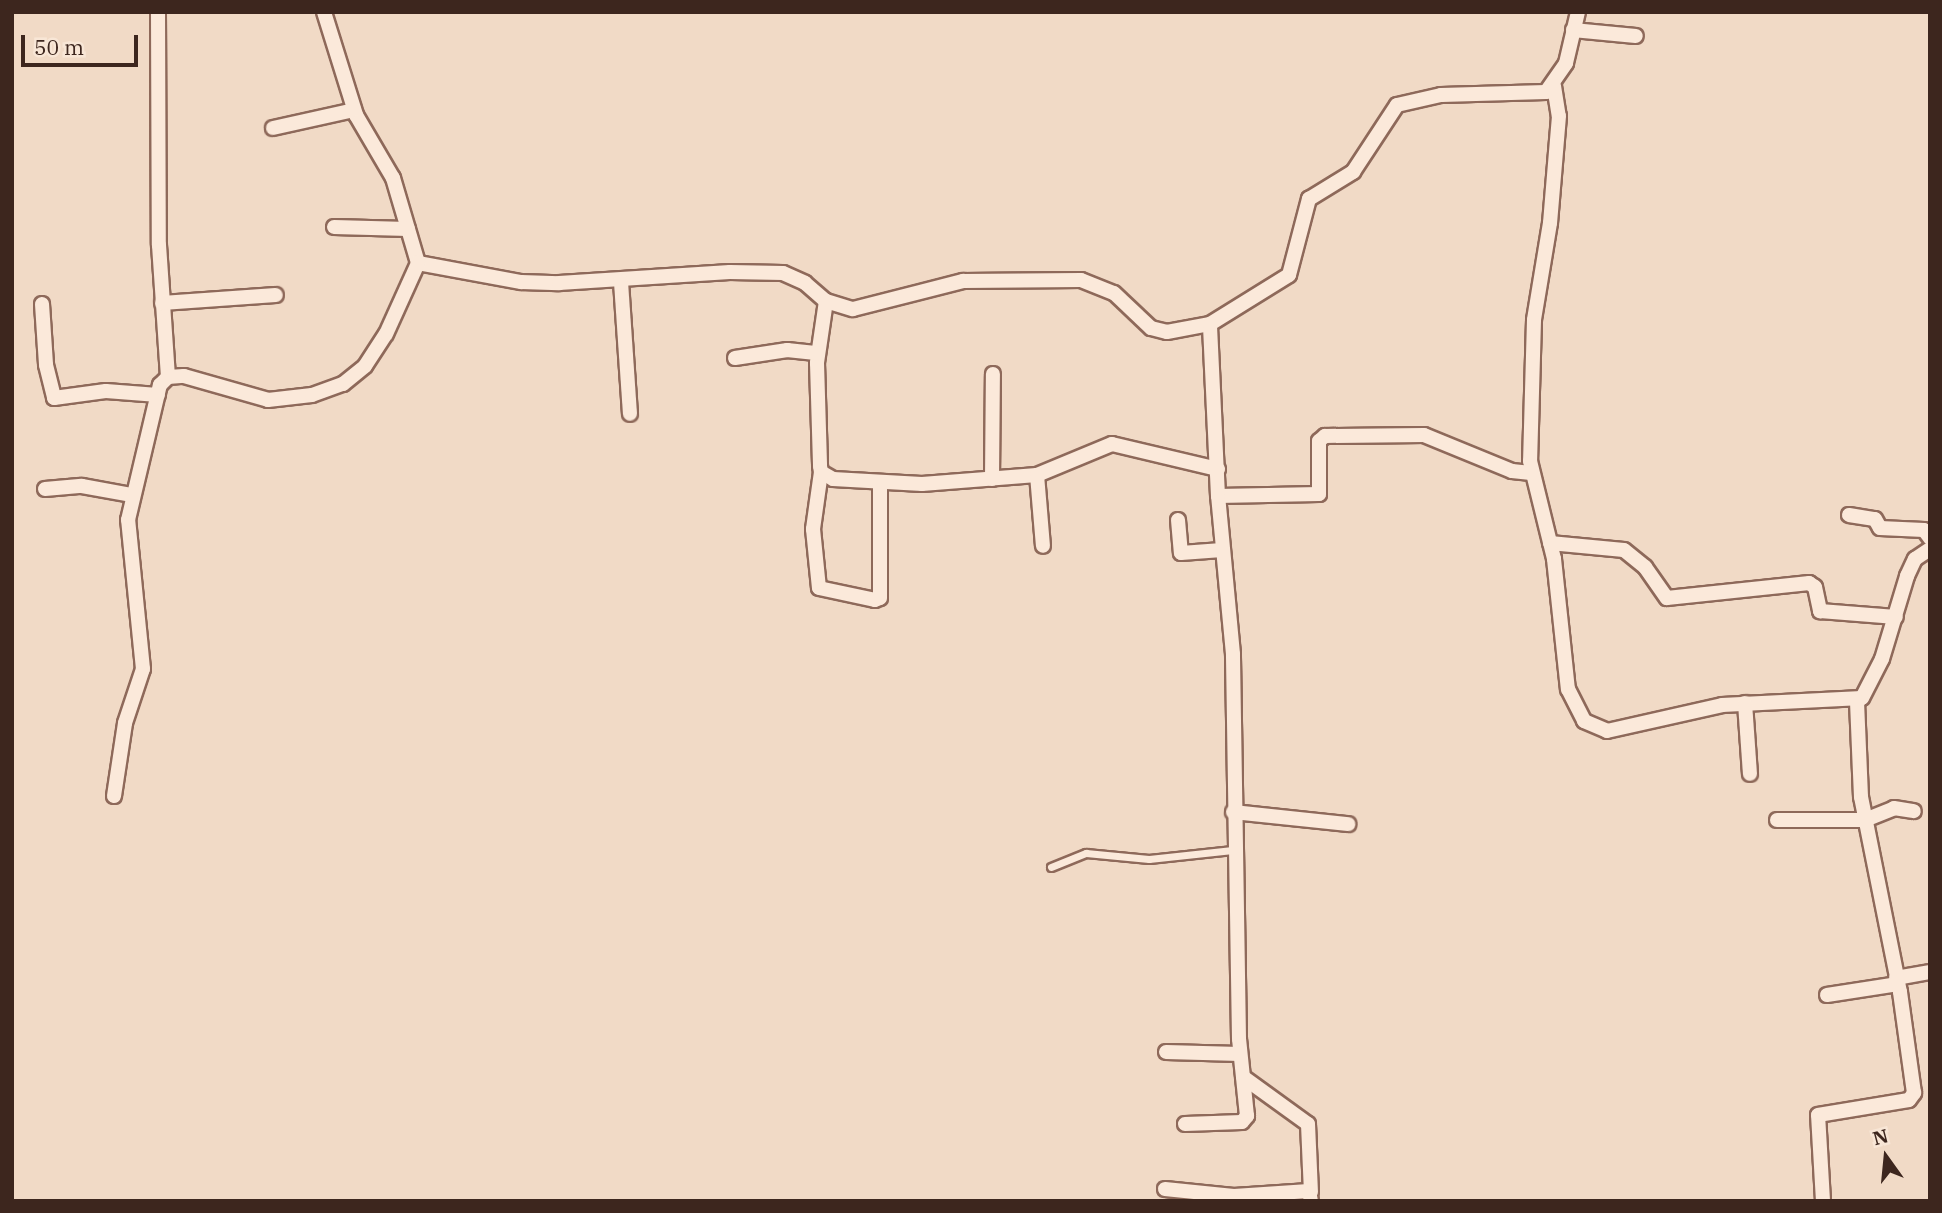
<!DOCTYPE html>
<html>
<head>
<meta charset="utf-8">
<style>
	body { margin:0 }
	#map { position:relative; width:1942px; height:1213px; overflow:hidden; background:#f1dac6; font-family:"IBM Plex Serif",serif }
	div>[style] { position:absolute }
	.roads { filter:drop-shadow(2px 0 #8e695a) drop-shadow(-2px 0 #8e695a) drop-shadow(0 2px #8e695a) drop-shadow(0 -2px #8e695a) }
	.service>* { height:7px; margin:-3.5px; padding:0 3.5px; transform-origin:3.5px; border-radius:3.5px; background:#fbe9da }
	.minor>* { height:14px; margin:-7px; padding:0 7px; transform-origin:7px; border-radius:7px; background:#fbe9da }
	span { translate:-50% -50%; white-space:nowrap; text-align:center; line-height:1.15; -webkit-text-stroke:6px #f8e6d6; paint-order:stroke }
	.frame { position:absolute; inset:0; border:14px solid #3d261e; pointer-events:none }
	.north { position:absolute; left:1851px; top:1122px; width:70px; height:70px; -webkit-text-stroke:5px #f8e6d6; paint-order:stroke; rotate:345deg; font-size:19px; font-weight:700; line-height:28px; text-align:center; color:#3d261e }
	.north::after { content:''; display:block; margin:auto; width:24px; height:32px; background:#3d261e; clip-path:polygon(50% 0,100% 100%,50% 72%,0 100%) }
	.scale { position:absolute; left:21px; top:35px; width:117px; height:32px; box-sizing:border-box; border:4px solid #3d261e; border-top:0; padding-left:9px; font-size:21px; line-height:24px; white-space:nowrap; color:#3d261e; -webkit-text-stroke:5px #f8e6d6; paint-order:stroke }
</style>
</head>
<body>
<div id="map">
	<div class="roads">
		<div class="service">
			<div style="left:1051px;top:867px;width:38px;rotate:-22deg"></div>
			<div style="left:1086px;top:853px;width:63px;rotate:5.4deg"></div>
			<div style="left:1149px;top:859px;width:84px;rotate:-6.1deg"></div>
		</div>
		<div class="minor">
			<div style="left:158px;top:12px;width:233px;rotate:89.8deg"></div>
			<div style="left:159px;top:245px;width:132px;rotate:86.1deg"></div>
			<div style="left:324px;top:12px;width:108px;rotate:72.7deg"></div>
			<div style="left:356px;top:115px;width:73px;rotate:59.6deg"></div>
			<div style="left:393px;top:178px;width:89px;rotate:73.6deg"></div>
			<div style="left:418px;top:263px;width:105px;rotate:10.5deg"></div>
			<div style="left:521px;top:282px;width:38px;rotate:2deg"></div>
			<div style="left:559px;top:283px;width:171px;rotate:-3.7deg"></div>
			<div style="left:730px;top:272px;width:53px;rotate:1.1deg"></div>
			<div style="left:783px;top:273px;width:24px;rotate:24deg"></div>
			<div style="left:805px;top:283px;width:28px;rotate:41deg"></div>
			<div style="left:826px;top:301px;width:28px;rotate:17deg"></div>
			<div style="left:853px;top:309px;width:114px;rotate:-14.3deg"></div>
			<div style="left:963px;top:281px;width:118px;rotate:-0.5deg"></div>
			<div style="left:1081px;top:280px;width:35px;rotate:22deg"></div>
			<div style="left:1114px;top:293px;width:51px;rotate:43.4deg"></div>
			<div style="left:1151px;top:328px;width:16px;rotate:14deg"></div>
			<div style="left:1167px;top:332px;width:44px;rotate:-10.5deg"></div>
			<div style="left:1210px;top:324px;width:93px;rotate:-31.8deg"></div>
			<div style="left:1289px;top:275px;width:79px;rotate:-75.3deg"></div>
			<div style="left:1309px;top:199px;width:52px;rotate:-31.5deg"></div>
			<div style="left:1353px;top:172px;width:80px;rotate:-56.7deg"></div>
			<div style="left:1397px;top:105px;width:45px;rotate:-12.8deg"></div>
			<div style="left:1441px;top:95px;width:105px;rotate:-1.6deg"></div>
			<div style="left:1546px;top:92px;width:35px;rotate:-55deg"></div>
			<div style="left:1566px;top:63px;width:52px;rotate:-76.8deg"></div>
			<div style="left:1573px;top:30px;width:63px;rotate:5.4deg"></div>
			<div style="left:1554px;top:86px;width:30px;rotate:81deg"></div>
			<div style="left:1559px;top:116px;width:107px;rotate:94.8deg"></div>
			<div style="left:1550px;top:223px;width:98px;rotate:99.4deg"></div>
			<div style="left:1534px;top:320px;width:141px;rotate:91.6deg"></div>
			<div style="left:1530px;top:461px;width:101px;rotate:76.2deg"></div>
			<div style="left:1554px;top:559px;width:131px;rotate:83.9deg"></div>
			<div style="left:1568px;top:689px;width:36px;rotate:63deg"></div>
			<div style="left:1584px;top:721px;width:25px;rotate:23deg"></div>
			<div style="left:1607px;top:731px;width:118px;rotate:-12.7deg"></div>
			<div style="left:1722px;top:705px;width:140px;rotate:-2.9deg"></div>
			<div style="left:1862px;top:698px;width:44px;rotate:-62.9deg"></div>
			<div style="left:1882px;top:659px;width:87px;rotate:-73.2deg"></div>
			<div style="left:1907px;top:576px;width:19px;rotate:-65deg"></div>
			<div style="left:1915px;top:559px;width:18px;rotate:-34deg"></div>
			<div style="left:273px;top:128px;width:83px;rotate:-12.5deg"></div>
			<div style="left:334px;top:227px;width:74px;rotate:1.5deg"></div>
			<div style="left:621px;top:282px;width:132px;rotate:86.1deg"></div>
			<div style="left:826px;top:301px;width:63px;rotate:98.3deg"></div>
			<div style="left:817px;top:363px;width:103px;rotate:88.3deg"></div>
			<div style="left:820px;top:466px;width:6px;rotate:81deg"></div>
			<div style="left:821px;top:472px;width:14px;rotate:30deg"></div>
			<div style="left:833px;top:479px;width:89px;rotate:3.2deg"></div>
			<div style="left:922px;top:484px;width:115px;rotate:-4.5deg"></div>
			<div style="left:1037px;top:475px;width:81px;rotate:-22.5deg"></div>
			<div style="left:1112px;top:444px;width:109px;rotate:13.3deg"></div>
			<div style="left:162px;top:303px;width:114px;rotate:-4deg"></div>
			<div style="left:42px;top:304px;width:61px;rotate:86.2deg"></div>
			<div style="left:46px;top:365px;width:34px;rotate:76deg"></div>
			<div style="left:54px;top:398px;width:52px;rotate:-7.7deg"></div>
			<div style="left:106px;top:391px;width:52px;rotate:4.4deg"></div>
			<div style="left:735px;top:358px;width:53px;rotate:-8.7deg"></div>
			<div style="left:787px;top:350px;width:31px;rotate:6deg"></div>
			<div style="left:821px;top:472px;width:58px;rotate:98deg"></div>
			<div style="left:813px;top:529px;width:59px;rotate:84.2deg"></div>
			<div style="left:819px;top:588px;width:57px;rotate:12.1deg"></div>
			<div style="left:875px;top:600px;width:5px;rotate:-22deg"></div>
			<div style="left:880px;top:598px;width:114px;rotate:-90deg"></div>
			<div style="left:1037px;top:475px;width:71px;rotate:85.2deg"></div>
			<div style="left:992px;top:479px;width:105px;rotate:-89.5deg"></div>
			<div style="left:45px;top:489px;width:37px;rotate:-5deg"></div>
			<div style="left:82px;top:486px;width:51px;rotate:10.2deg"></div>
			<div style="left:1218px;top:496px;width:101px;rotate:-1.1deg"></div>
			<div style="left:1319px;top:494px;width:53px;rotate:-90deg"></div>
			<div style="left:1319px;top:441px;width:8px;rotate:-40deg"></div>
			<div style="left:1325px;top:436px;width:99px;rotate:-0.6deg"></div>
			<div style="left:1424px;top:435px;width:95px;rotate:22.2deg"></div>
			<div style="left:1512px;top:471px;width:19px;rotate:6deg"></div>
			<div style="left:1849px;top:515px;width:26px;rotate:9deg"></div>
			<div style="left:1875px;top:519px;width:10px;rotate:61deg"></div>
			<div style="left:1880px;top:528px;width:44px;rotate:2.6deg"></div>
			<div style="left:1924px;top:530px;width:10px;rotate:53deg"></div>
			<div style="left:1178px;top:520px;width:33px;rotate:85deg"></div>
			<div style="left:1181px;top:553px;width:41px;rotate:-4.2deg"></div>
			<div style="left:1550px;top:543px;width:74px;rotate:5.4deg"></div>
			<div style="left:1624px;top:550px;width:27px;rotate:39deg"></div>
			<div style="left:1645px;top:567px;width:38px;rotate:55deg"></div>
			<div style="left:1667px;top:598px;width:143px;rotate:-6deg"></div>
			<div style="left:1809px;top:583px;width:7px;rotate:34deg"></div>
			<div style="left:1815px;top:587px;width:25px;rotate:78deg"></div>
			<div style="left:1820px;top:611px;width:76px;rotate:4.5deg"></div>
			<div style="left:1745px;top:703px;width:71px;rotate:86deg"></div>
			<div style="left:114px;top:796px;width:74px;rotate:-81.4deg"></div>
			<div style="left:125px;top:723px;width:57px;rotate:-71.6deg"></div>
			<div style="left:143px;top:669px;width:150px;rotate:-95.7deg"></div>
			<div style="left:128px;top:520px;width:139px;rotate:-76.7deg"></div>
			<div style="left:160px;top:385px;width:11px;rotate:-45deg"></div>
			<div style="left:168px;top:377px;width:16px;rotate:-4deg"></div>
			<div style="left:184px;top:376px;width:87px;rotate:15.9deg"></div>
			<div style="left:268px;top:400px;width:44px;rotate:-6.5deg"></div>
			<div style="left:312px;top:395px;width:33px;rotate:-20deg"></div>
			<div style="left:343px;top:384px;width:28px;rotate:-39deg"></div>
			<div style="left:365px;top:366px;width:38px;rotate:-57deg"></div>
			<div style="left:386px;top:334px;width:78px;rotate:-65.7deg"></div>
			<div style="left:1233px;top:812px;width:116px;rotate:6deg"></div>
			<div style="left:1777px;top:820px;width:88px"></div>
			<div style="left:1865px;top:820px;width:31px;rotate:-22deg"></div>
			<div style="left:1894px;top:808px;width:20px;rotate:9deg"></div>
			<div style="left:1896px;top:978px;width:35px;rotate:-10deg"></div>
			<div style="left:1827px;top:995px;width:72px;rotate:-8.8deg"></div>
			<div style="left:1166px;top:1052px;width:74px;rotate:1.5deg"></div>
			<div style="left:1243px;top:1077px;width:80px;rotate:35.9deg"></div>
			<div style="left:1308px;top:1124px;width:68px;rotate:87.5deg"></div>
			<div style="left:1185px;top:1124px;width:57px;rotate:-2deg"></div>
			<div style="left:1242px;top:1122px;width:8px;rotate:-50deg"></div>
			<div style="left:1247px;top:1116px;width:77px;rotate:-95.9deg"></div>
			<div style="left:1239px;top:1039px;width:385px;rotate:-90.9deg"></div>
			<div style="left:1233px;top:654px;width:159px;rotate:-95.4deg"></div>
			<div style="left:1218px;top:496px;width:172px;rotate:-92.7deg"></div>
			<div style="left:1165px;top:1189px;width:69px;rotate:5.8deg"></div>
			<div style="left:1234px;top:1196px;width:75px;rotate:-3.8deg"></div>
			<div style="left:1309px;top:1191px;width:10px;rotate:79deg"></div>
			<div style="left:1823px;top:1201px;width:86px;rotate:-93.3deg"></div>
			<div style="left:1818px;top:1115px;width:92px;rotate:-9.4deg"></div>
			<div style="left:1909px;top:1100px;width:9px;rotate:-54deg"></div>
			<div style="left:1914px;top:1093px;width:102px;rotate:-97.9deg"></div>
			<div style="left:1900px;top:992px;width:199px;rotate:-101.3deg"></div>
			<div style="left:1861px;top:797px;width:96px;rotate:-92.4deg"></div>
		</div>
	</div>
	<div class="frame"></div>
	<div class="north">N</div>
	<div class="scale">50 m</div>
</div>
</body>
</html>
